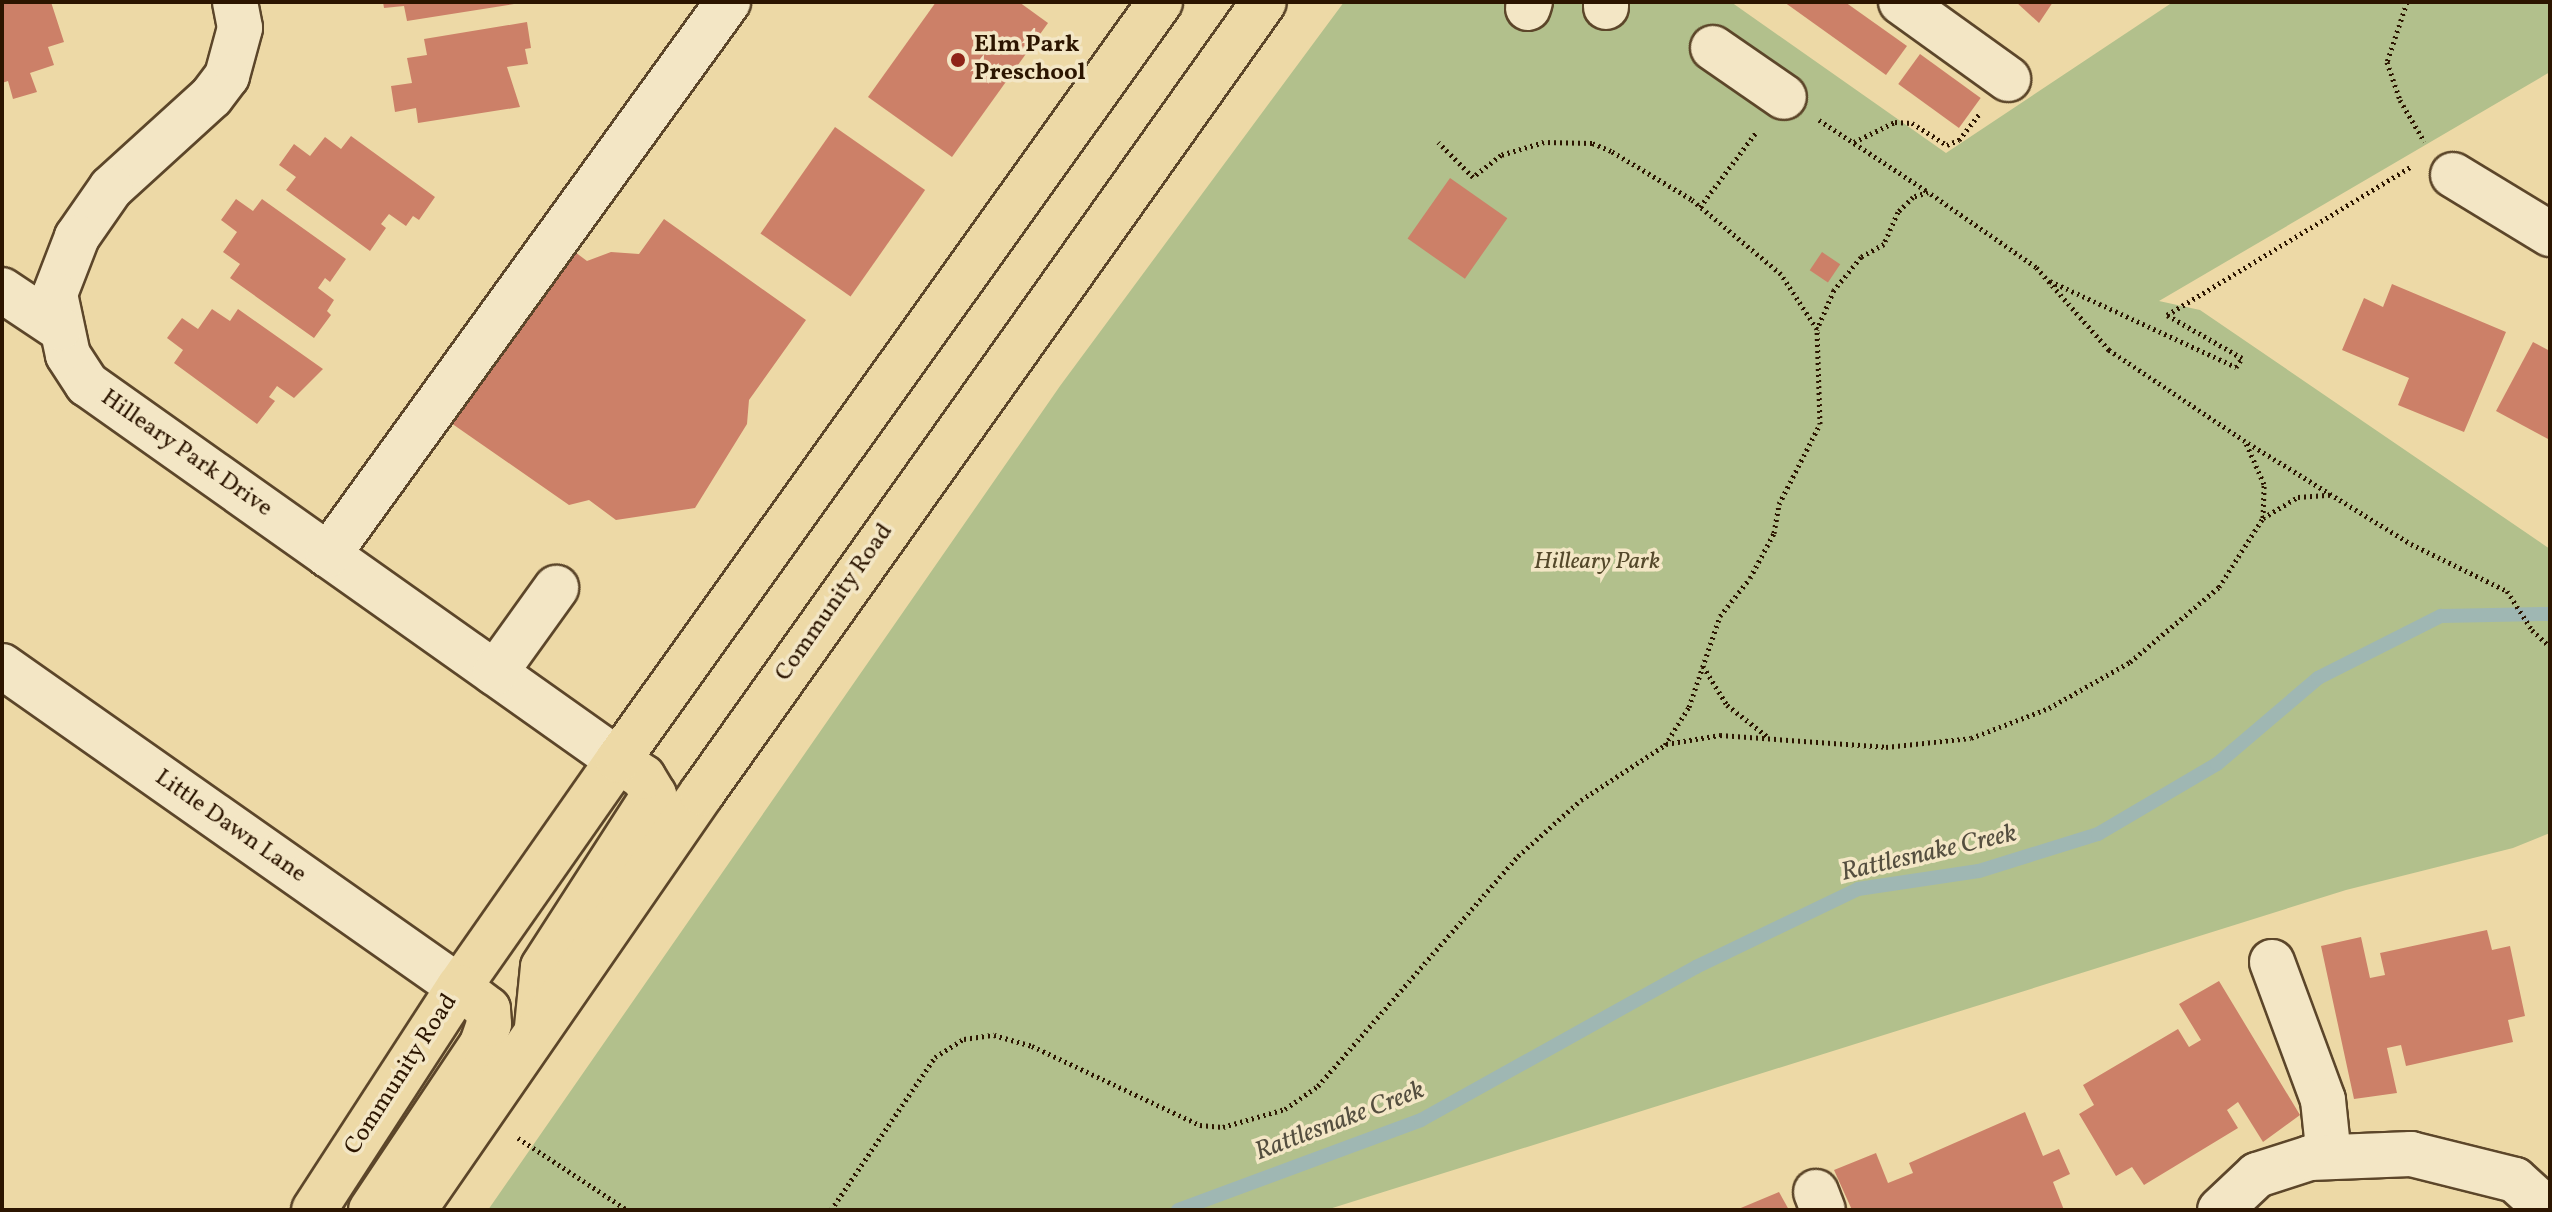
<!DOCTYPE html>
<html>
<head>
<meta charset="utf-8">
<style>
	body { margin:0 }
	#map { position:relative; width:2552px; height:1212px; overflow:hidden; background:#edd9a6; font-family:Vollkorn,serif }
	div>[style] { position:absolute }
	.green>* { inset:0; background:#b2c08c }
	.stream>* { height:14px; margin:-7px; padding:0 7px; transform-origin:7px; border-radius:7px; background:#9fb7b3 }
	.building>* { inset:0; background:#cc8068; transform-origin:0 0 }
	.path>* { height:5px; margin-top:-2.5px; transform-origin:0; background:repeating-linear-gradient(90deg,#2c1500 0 2px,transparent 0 6px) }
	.roads { filter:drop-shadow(2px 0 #5c462a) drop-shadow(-2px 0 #5c462a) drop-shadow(0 2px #5c462a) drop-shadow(0 -2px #5c462a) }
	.minor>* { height:44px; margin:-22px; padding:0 22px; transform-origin:22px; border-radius:22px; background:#f3e6c5 }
	.major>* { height:44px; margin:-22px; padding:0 22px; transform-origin:22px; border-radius:22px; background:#edd9a6 }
	.dots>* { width:22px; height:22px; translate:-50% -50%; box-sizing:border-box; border:4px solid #f3e6c5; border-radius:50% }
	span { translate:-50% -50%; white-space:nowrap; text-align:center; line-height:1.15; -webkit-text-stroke:7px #f3e6c5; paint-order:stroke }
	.poi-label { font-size:24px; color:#2c1500; font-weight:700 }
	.left { translate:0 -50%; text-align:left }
	.street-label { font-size:24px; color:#2c1500 }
	.park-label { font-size:24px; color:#54482a; font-style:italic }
	.water-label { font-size:26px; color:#544e3f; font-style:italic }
	.frame { position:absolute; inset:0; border:4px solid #2c1500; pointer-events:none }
</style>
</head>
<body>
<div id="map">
	<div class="green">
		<div style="clip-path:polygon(1344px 2px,1731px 2px,1946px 153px,2173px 2px,2550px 2px,2550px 72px,2159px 301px,2200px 310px,2550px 549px,2550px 833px,2513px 848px,2346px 890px,1326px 1210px,488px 1210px,1060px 386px)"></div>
	</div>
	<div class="stream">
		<div style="left:1178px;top:1210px;width:259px;rotate:-20.3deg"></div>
		<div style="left:1421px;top:1120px;width:315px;rotate:-29.1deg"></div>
		<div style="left:1696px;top:967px;width:180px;rotate:-25.7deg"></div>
		<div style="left:1858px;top:889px;width:122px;rotate:-8.5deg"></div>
		<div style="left:1979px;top:871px;width:125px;rotate:-17.3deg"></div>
		<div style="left:2098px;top:834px;width:138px;rotate:-30.5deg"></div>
		<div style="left:2217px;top:764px;width:133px;rotate:-40.4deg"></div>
		<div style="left:2318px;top:678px;width:138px;rotate:-26.8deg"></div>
		<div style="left:2441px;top:616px;width:109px;rotate:-1.1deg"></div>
	</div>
	<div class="building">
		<div style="clip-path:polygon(2px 2px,51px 2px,64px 42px,48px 47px,54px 65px,30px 73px,37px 92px,13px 99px,8px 81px,2px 83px)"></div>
		<div style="clip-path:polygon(383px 2px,514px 2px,514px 4px,407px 21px,404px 6px,384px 8px)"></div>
		<div style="clip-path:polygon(936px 2px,1019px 2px,1048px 23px,952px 157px,868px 97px)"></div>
		<div style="clip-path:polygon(1784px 2px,1845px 2px,1907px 46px,1886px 75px)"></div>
		<div style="clip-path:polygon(2016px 2px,2053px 2px,2039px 23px)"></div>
		<div style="clip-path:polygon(527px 22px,531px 48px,525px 49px,528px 64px,507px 67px,520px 107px,418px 123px,416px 108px,395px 112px,391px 86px,412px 83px,407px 58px,427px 55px,424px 39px)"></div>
		<div style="left:1920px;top:54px;width:75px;height:37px;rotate:36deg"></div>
		<div style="left:835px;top:127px;width:110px;height:130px;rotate:35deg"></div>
		<div style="clip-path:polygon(351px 136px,435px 197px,419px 220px,413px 216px,406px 226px,389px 214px,381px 224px,386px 228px,370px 251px,286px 190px,296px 177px,279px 165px,294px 144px,310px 156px,325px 137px,341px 149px)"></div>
		<div style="left:1450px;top:178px;width:70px;height:74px;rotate:35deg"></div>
		<div style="clip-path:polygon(236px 199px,253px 211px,262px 199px,346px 259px,330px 282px,325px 278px,318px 288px,334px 300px,327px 311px,331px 315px,314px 338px,230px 278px,240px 264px,223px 252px,237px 232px,221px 220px)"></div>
		<div style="clip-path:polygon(664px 219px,806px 320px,749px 400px,747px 424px,695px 508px,616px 520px,589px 500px,569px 505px,451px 423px,509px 334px,575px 252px,587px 261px,611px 252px,639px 254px)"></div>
		<div style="left:1822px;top:252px;width:22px;height:22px;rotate:34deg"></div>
		<div style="clip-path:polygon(2392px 284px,2506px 332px,2464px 432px,2398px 405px,2409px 378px,2342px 350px,2364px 298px,2383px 307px)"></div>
		<div style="clip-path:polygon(212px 309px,230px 321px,238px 309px,323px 369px,294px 398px,277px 386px,269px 397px,275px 401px,257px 424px,174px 363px,183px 350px,167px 338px,182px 318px,198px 329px)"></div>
		<div style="clip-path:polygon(2533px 342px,2550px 351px,2550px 440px,2496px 411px)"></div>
		<div style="clip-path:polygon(2487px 930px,2492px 950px,2510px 946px,2525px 1016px,2508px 1020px,2513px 1042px,2406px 1066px,2401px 1045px,2387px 1048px,2397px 1093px,2354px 1099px,2321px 946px,2361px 937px,2370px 978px,2385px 975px,2380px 953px)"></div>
		<div style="clip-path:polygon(2219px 981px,2300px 1115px,2263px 1142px,2238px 1102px,2227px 1110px,2238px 1128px,2144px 1185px,2132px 1167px,2116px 1176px,2079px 1114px,2094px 1105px,2083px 1085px,2178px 1029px,2189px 1047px,2201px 1040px,2179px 1004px)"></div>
		<div style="clip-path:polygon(2025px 1112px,2043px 1156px,2059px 1149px,2070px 1174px,2053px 1182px,2064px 1210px,1852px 1210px,1834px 1170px,1876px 1153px,1888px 1183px,1913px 1173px,1909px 1163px)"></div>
		<div style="clip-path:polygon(1779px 1192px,1789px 1210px,1736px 1210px)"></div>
	</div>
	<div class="path">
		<div style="left:2407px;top:2px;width:63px;rotate:108.4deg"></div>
		<div style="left:2387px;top:62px;width:40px;rotate:71.1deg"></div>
		<div style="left:2400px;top:100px;width:48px;rotate:59.7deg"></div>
		<div style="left:1819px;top:120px;width:131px;rotate:33.4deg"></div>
		<div style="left:1854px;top:142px;width:46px;rotate:-26deg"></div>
		<div style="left:1895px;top:122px;width:17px;rotate:3deg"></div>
		<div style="left:1912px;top:123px;width:41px;rotate:32.2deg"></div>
		<div style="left:1947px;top:145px;width:13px;rotate:-23deg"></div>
		<div style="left:1959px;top:140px;width:33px;rotate:-52deg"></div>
		<div style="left:1700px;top:207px;width:95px;rotate:-53.1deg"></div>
		<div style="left:2050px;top:281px;width:205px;rotate:24.8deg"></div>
		<div style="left:2236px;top:367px;width:11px;rotate:-56deg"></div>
		<div style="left:2242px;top:358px;width:86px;rotate:-150.2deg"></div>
		<div style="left:2167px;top:315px;width:285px;rotate:-31.3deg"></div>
		<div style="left:2248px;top:443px;width:192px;rotate:31.8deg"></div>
		<div style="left:2411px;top:544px;width:107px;rotate:26.1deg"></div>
		<div style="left:2507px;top:591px;width:46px;rotate:57.3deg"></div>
		<div style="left:2532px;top:630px;width:25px;rotate:43deg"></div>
		<div style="left:2263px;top:518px;width:41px;rotate:-31deg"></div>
		<div style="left:2298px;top:497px;width:32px;rotate:-4deg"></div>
		<div style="left:1703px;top:666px;width:46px;rotate:58.4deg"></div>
		<div style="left:1727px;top:705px;width:52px;rotate:38deg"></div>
		<div style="left:1666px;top:744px;width:55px;rotate:-9.5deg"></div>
		<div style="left:1720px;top:735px;width:166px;rotate:4.1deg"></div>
		<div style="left:1886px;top:747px;width:85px;rotate:-6deg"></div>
		<div style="left:1971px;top:738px;width:84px;rotate:-21deg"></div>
		<div style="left:2049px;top:708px;width:93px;rotate:-29.6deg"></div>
		<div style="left:2130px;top:662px;width:116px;rotate:-40.1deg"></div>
		<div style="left:2219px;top:587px;width:82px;rotate:-57.5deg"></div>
		<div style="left:2263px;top:518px;width:34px;rotate:-88deg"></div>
		<div style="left:2264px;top:484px;width:47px;rotate:-113.8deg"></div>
		<div style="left:2245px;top:441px;width:164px;rotate:-146.2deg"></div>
		<div style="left:2109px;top:350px;width:111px;rotate:-131.3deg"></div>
		<div style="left:2036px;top:267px;width:131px;rotate:-145.2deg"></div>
		<div style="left:1928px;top:192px;width:16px;rotate:162deg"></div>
		<div style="left:1913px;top:197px;width:21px;rotate:135deg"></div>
		<div style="left:1898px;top:212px;width:35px;rotate:114deg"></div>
		<div style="left:1884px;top:244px;width:26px;rotate:151deg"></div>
		<div style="left:1861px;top:257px;width:43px;rotate:129.3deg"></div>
		<div style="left:1834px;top:290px;width:43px;rotate:113.6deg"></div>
		<div style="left:518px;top:1138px;width:131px;rotate:33.4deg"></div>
		<div style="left:831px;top:1210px;width:185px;rotate:-55.8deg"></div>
		<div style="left:935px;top:1057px;width:34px;rotate:-32deg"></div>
		<div style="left:964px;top:1039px;width:30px;rotate:-8deg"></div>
		<div style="left:994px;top:1035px;width:40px;rotate:16deg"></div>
		<div style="left:1032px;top:1046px;width:186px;rotate:25.2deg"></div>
		<div style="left:1200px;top:1125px;width:23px;rotate:5deg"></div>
		<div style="left:1223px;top:1127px;width:65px;rotate:-16.2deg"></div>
		<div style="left:1285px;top:1109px;width:40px;rotate:-34.9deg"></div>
		<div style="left:1318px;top:1086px;width:305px;rotate:-49deg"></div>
		<div style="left:1518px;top:856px;width:84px;rotate:-41.6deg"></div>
		<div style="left:1581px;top:800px;width:100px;rotate:-33.2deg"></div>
		<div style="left:1665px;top:745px;width:45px;rotate:-57.7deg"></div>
		<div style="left:1689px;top:707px;width:96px;rotate:-71.2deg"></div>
		<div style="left:1720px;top:616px;width:48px;rotate:-51.7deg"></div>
		<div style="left:1750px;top:578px;width:51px;rotate:-61.9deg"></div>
		<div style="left:1774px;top:533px;width:29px;rotate:-80deg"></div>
		<div style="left:1779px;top:504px;width:90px;rotate:-62.9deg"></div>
		<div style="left:1820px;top:424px;width:95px;rotate:-91.8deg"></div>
		<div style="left:1817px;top:329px;width:66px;rotate:-123.2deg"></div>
		<div style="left:1781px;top:274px;width:117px;rotate:-140.2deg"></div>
		<div style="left:1691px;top:199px;width:93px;rotate:-149deg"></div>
		<div style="left:1611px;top:151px;width:21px;rotate:-157deg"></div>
		<div style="left:1592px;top:143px;width:48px;rotate:-178.8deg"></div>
		<div style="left:1544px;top:142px;width:45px;rotate:163.2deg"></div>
		<div style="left:1501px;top:155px;width:36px;rotate:142deg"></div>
		<div style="left:1473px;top:177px;width:49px;rotate:-135deg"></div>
	</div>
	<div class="roads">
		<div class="minor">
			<div style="left:235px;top:2px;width:26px;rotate:79deg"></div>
			<div style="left:240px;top:28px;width:50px;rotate:105.2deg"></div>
			<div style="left:227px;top:76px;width:26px;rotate:127deg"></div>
			<div style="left:211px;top:97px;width:135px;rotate:137.7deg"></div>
			<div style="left:111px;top:188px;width:60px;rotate:124.8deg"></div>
			<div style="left:77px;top:237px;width:61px;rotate:111.1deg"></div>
			<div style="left:55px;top:294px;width:62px;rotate:78deg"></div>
			<div style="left:68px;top:355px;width:35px;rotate:57deg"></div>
			<div style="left:87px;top:384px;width:651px;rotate:35.3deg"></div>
			<div style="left:1606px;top:2px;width:5px;rotate:90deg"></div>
			<div style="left:1901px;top:2px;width:132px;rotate:35.7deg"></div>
			<div style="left:1528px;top:8px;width:6px;rotate:-72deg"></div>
			<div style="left:1713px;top:48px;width:86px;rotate:34.6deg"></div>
			<div style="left:2453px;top:175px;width:114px;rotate:31.3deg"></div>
			<div style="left:2px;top:290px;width:69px;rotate:33.7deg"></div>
			<div style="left:328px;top:555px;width:683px;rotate:-54.12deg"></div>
			<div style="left:2px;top:666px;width:558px;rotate:35.08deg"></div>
			<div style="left:495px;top:673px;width:105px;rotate:-54.3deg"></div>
			<div style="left:2272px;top:962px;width:147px;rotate:69.7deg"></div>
			<div style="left:2323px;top:1100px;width:57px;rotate:84deg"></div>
			<div style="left:1816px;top:1192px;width:19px;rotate:69deg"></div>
			<div style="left:2220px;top:1210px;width:51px;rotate:-43.4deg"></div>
			<div style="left:2257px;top:1175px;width:56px;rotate:-17.8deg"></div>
			<div style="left:2310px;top:1158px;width:101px;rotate:-2.3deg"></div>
			<div style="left:2411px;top:1154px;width:107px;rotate:14deg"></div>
			<div style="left:2515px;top:1180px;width:45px;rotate:42.3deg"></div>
		</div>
		<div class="major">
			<div style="left:537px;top:1027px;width:60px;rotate:-84.3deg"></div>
			<div style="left:543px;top:967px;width:205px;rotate:-57.2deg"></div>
			<div style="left:654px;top:795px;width:21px;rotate:-121deg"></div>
			<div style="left:643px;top:777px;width:30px;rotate:-146deg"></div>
			<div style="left:314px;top:1210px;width:266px;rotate:-57deg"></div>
			<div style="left:459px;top:987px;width:277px;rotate:-55deg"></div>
			<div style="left:618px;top:760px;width:932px;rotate:-54.43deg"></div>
			<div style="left:371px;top:1210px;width:200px;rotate:-56.2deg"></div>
			<div style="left:482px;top:1044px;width:21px;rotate:-71deg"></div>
			<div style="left:489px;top:1024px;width:15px;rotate:-94deg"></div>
			<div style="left:488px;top:1009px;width:36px;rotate:-143deg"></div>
			<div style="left:414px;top:1210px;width:507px;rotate:-55.37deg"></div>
			<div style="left:702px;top:793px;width:970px;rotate:-54.61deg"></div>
		</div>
	</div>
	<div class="dots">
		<div style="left:958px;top:60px;background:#8f2418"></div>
	</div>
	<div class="poi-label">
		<span class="left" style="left:974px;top:60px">Elm Park<br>Preschool</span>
	</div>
	<div class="street-label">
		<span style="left:186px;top:454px;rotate:35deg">Hilleary Park Drive</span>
		<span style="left:835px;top:603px;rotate:-55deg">Community Road</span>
		<span style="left:230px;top:827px;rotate:35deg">Little Dawn Lane</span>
		<span style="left:402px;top:1075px;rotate:-57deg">Community Road</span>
	</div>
	<div class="park-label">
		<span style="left:1597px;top:563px">Hilleary Park</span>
	</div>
	<div class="water-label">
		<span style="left:1929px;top:854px;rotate:-13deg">Rattlesnake Creek</span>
		<span style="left:1340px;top:1122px;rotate:-21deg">Rattlesnake Creek</span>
	</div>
	<div class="frame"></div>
</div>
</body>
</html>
